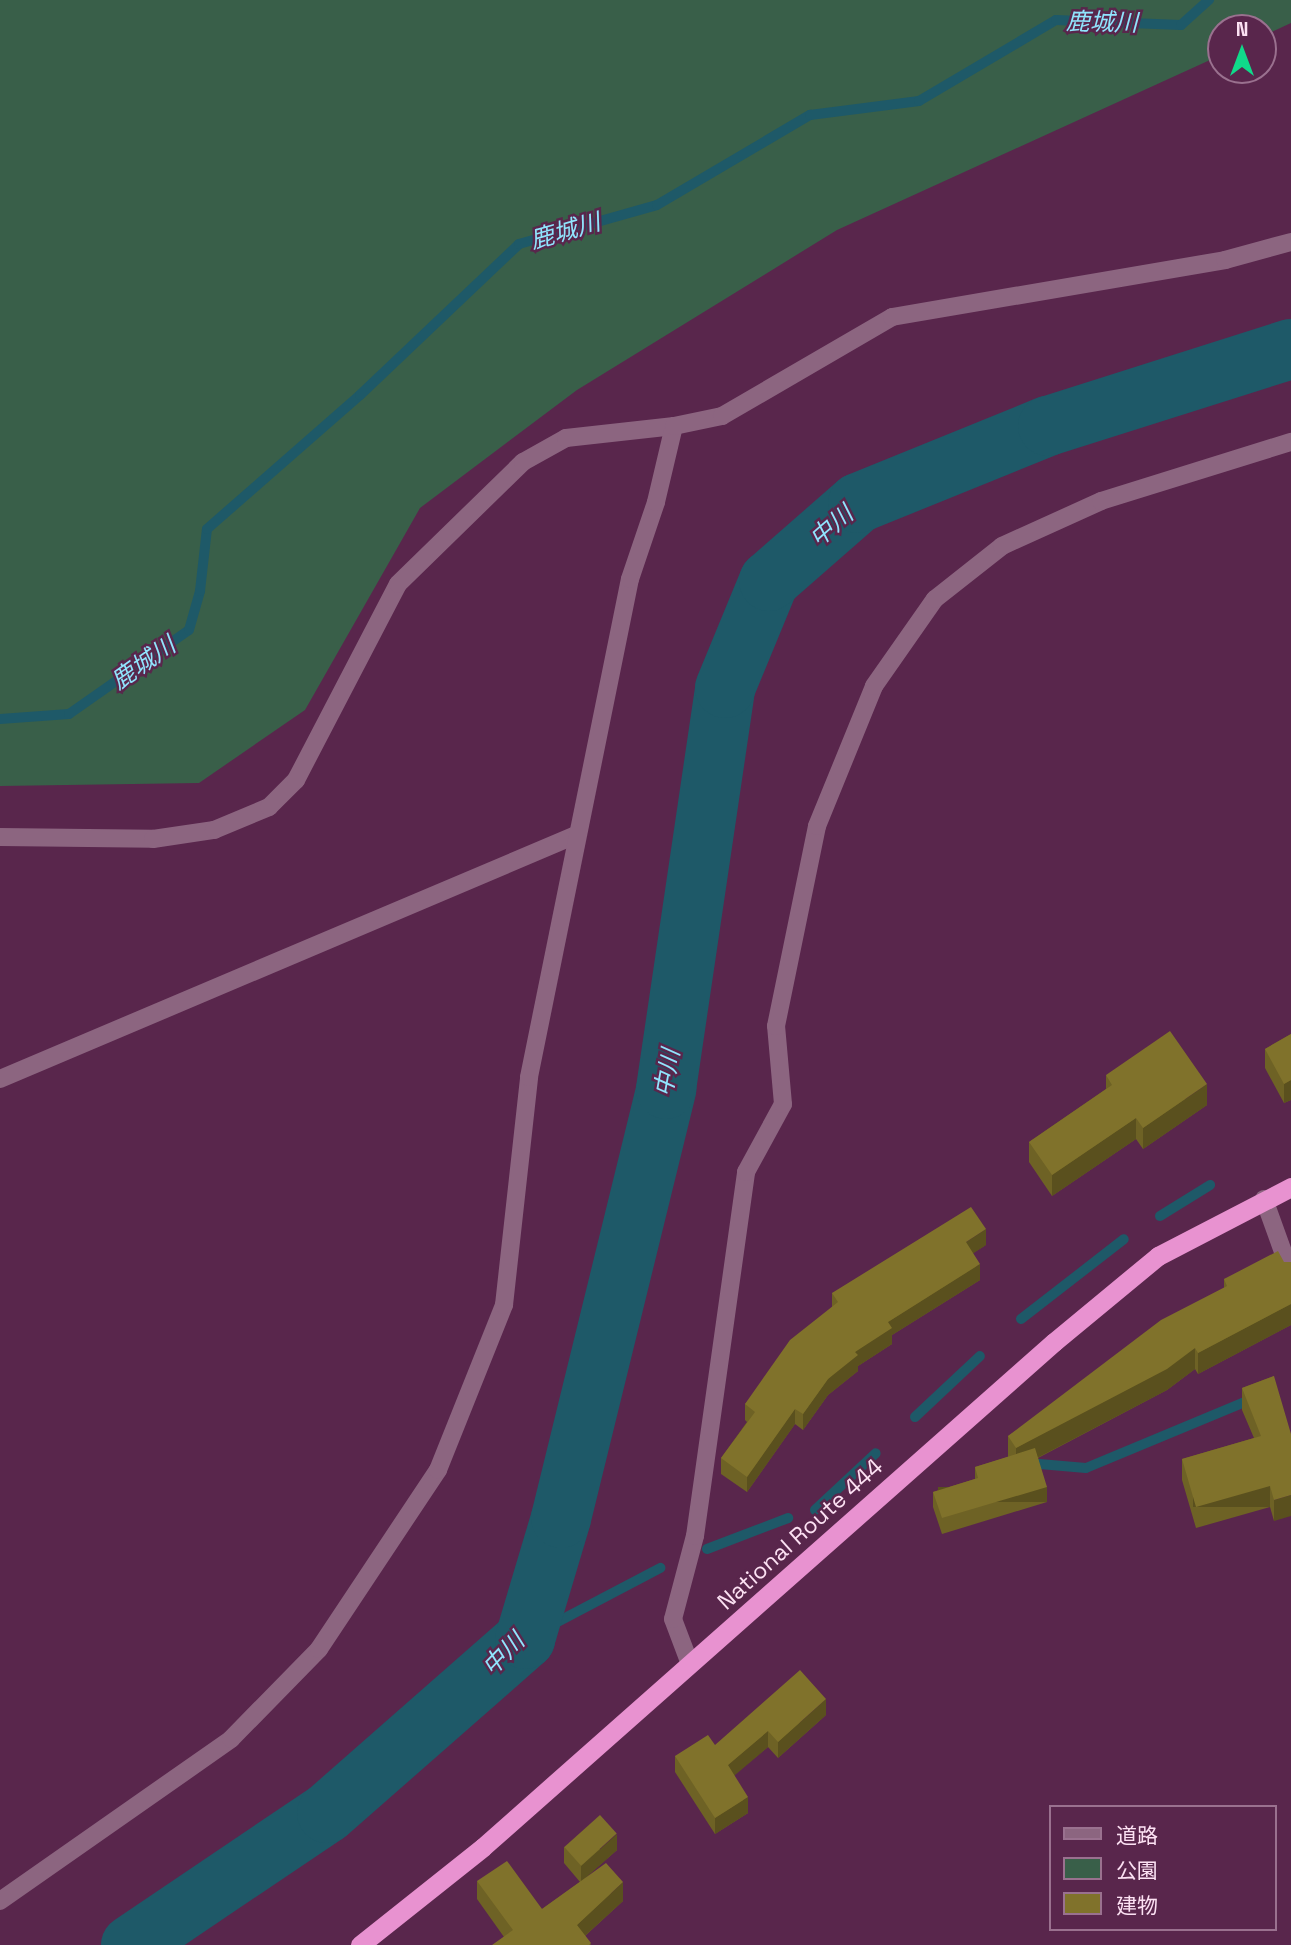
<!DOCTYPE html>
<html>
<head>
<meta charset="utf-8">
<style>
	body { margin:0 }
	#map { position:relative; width:1291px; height:1945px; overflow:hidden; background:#59264c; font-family:"Space Grotesk","Noto Sans JP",sans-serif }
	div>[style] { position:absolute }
	.green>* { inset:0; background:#395f49 }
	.stream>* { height:10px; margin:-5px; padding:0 5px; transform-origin:5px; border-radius:5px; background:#1e5968 }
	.river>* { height:60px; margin:-30px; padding:0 30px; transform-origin:30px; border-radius:30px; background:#1e5968 }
	.minor>* { height:18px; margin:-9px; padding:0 9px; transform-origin:9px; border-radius:9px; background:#8c6580 }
	.trunk>* { height:19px; margin:-9.5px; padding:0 9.5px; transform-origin:9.5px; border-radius:9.5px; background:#e892d0 }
	.wall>* { inset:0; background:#6e6225 }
	.shaded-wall>* { inset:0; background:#5a501e; transform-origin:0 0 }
	.building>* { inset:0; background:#80722b; transform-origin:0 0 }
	span { translate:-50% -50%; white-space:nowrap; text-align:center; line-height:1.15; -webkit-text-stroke:5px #59264c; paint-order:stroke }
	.street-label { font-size:23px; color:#fce1f3 }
	.water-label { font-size:24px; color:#90e5fd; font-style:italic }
	.legend { position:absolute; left:1049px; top:1805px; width:228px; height:126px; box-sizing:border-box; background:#59264c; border:2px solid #9a718f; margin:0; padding:9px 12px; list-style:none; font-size:21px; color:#fce1f3 }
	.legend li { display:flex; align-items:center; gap:14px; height:35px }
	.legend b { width:35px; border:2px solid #9a718f }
	.north { position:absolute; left:1207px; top:14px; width:70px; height:70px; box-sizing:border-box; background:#59264c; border:2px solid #9a718f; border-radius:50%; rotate:0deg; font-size:19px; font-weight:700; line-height:28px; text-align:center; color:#fce1f3 }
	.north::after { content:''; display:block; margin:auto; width:24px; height:32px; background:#10d98a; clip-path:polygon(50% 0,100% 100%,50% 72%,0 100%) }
</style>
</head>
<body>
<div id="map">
	<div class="green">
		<div style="clip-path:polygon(0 0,1291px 0,1291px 23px,1263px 36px,1263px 28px,1221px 28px,1221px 55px,837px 230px,577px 390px,420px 508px,305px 710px,199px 783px,0 786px)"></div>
	</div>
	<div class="stream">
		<div style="left:0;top:719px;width:69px;rotate:-4.1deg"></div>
		<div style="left:69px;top:714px;width:146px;rotate:-35deg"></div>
		<div style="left:189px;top:630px;width:41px;rotate:-74.2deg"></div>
		<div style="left:200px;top:591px;width:62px;rotate:-83.6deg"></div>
		<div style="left:207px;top:529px;width:203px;rotate:-41.2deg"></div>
		<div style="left:360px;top:395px;width:219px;rotate:-43.5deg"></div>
		<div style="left:519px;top:244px;width:143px;rotate:-15.8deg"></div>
		<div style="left:657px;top:205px;width:178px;rotate:-30.5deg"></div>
		<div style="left:810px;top:115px;width:110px;rotate:-7.3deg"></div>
		<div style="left:919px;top:101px;width:159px;rotate:-30.6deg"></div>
		<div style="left:1056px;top:20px;width:125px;rotate:2.3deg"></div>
		<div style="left:1181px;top:25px;width:38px;rotate:-42deg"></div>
		<div style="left:1160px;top:1216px;width:59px;rotate:-31.8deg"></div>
		<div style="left:1021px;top:1319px;width:130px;rotate:-37.8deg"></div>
		<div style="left:915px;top:1417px;width:89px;rotate:-43.2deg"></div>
		<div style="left:1028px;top:1463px;width:58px;rotate:4.9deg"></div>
		<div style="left:1086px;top:1468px;width:182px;rotate:-22.6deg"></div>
		<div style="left:815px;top:1510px;width:83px;rotate:-43.1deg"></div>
		<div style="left:707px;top:1549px;width:87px;rotate:-20.9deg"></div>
		<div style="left:525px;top:1639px;width:153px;rotate:-27.7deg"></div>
	</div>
	<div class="river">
		<div style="left:131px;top:1945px;width:236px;rotate:-34deg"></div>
		<div style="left:327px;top:1813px;width:264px;rotate:-41.3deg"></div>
		<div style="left:525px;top:1639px;width:126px;rotate:-73.4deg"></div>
		<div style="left:561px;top:1518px;width:442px;rotate:-76.2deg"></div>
		<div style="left:666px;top:1089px;width:405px;rotate:-81.6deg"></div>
		<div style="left:725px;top:688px;width:116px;rotate:-67.6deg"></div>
		<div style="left:769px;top:581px;width:118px;rotate:-41.2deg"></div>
		<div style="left:858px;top:503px;width:205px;rotate:-22.1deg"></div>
		<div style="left:1048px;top:426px;width:255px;rotate:-17.6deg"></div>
	</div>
	<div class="minor">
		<div style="left:0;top:837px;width:153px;rotate:0.7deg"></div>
		<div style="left:153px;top:839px;width:62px;rotate:-8.4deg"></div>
		<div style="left:214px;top:830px;width:60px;rotate:-22.7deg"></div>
		<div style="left:269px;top:807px;width:38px;rotate:-45deg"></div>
		<div style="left:296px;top:780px;width:221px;rotate:-62.5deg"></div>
		<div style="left:398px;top:584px;width:175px;rotate:-44.3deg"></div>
		<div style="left:523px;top:462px;width:49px;rotate:-29.2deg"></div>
		<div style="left:566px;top:438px;width:109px;rotate:-6.3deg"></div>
		<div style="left:0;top:1079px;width:626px;rotate:-22.96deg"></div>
		<div style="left:1264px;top:1199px;width:80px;rotate:70.2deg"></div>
		<div style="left:690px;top:1664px;width:48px;rotate:-110.7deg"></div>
		<div style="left:673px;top:1619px;width:86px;rotate:-75.2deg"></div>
		<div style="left:695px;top:1536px;width:368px;rotate:-82deg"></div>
		<div style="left:746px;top:1172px;width:77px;rotate:-61.4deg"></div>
		<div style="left:783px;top:1104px;width:78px;rotate:-95.1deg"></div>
		<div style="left:776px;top:1026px;width:204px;rotate:-78.4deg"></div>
		<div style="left:817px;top:826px;width:151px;rotate:-67.8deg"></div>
		<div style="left:874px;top:686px;width:106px;rotate:-55deg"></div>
		<div style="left:935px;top:599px;width:85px;rotate:-38.3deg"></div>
		<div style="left:1002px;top:546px;width:109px;rotate:-24.4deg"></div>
		<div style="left:1101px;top:501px;width:199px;rotate:-17.3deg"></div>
		<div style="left:0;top:1901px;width:282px;rotate:-35deg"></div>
		<div style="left:231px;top:1739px;width:126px;rotate:-45.6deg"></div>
		<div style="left:319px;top:1649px;width:215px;rotate:-56.4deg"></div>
		<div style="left:438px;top:1470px;width:178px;rotate:-68.2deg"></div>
		<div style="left:504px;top:1305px;width:229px;rotate:-83.7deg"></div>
		<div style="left:529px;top:1077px;width:508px;rotate:-78.54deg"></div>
		<div style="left:630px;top:579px;width:81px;rotate:-71.3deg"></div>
		<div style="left:656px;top:502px;width:78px;rotate:-76.7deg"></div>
		<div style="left:674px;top:426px;width:49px;rotate:-11.8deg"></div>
		<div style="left:722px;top:416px;width:197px;rotate:-30.2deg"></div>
		<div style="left:892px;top:317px;width:338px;rotate:-9.7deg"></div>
		<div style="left:1225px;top:260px;width:68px;rotate:-15.3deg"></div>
	</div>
	<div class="trunk">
		<div style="left:360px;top:1945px;width:157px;rotate:-38.5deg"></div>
		<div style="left:483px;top:1847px;width:762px;rotate:-41.49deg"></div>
		<div style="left:1054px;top:1342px;width:135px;rotate:-39.6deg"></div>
		<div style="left:1158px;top:1256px;width:150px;rotate:-27.4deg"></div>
	</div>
	<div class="wall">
		<div style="clip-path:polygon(1291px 1034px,1291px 1100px,1284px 1103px,1265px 1068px,1265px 1049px)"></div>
		<div style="clip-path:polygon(1106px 1075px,1207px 1105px,1143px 1149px,1136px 1139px,1052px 1196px,1029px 1162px,1029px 1142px,1106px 1089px)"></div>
		<div style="clip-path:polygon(986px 1245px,973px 1253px,980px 1280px,892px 1335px,892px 1344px,858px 1366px,858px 1371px,828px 1395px,803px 1430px,795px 1424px,747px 1492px,721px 1474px,721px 1458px,747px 1422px,745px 1420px,745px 1404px,832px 1307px,832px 1293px)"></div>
		<div style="clip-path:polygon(1284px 1262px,1291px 1262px,1291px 1325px,1198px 1374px,1195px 1369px,1167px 1390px,1038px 1458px,1047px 1502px,942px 1534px,933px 1507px,933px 1492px,975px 1479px,975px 1467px,1008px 1457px,1008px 1436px,1224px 1288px,1224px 1279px)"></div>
		<div style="clip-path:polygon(1274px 1376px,1274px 1521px,1270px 1507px,1196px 1528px,1182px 1480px,1182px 1459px,1254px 1438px,1242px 1410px,1242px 1388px)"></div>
		<div style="clip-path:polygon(826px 1715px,778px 1758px,768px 1747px,734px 1775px,748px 1813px,715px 1834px,675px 1772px,675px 1756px)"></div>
		<div style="clip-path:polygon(564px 1847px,617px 1850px,585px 1878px,623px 1901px,585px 1936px,591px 1945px,504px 1937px,477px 1899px,477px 1881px,542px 1909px,580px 1882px,564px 1863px)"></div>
	</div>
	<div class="shaded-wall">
		<div style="clip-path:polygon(1291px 1080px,1291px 1100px,1284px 1103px,1284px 1084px)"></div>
		<div style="clip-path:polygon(1207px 1084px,1207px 1105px,1143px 1149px,1143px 1128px)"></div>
		<div style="clip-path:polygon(1136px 1118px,1136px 1139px,1052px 1196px,1052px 1175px)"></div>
		<div style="clip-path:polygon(986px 1229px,986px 1245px,966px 1258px,966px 1242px)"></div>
		<div style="clip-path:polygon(980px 1264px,980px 1280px,892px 1335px,892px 1344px,858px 1366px,858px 1371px,828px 1395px,803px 1430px,803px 1414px,828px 1379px,855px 1352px,888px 1322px)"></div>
		<div style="clip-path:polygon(1291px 1304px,1291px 1325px,1198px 1374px,1198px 1353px)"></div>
		<div style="clip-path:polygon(1195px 1348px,1195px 1369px,1167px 1390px,1016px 1469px,1016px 1448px)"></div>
		<div style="clip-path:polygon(795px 1409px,795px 1424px,747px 1492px,747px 1477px)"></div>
		<div style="left:1270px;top:1486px;width:21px;height:77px;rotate:90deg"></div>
		<div style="left:1047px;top:1487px;width:15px;height:109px;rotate:90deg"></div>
		<div style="clip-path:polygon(1291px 1495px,1291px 1516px,1274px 1521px,1274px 1500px)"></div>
		<div style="clip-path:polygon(826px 1699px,826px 1715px,778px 1758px,778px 1742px)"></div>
		<div style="clip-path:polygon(768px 1731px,768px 1747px,728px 1781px,728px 1765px)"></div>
		<div style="clip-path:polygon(748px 1797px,748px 1813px,715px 1834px,715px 1818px)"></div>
		<div style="clip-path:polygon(617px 1834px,617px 1850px,581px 1882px,581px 1866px)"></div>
		<div style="clip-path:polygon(623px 1882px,623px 1901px,577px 1943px,577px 1925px)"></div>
	</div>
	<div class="building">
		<div style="clip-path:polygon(1170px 1031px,1207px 1084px,1143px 1128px,1136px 1118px,1052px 1175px,1029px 1142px,1112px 1085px,1106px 1075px)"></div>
		<div style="clip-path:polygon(1291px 1034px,1291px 1080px,1284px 1084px,1265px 1049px)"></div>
		<div style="clip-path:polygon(971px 1207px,986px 1229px,966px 1242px,980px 1264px,888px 1322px,892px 1328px,855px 1352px,858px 1355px,828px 1379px,803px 1414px,795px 1409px,747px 1477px,721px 1458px,755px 1412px,745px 1404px,790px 1340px,838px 1302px,832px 1293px)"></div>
		<div style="clip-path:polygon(1278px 1251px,1284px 1262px,1291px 1262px,1291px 1304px,1198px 1353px,1195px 1348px,1167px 1369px,1016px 1448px,1008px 1436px,1161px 1320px,1227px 1286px,1224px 1279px)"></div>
		<div style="clip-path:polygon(1274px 1376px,1291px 1434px,1291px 1495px,1274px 1500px,1270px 1486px,1196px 1507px,1182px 1459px,1261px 1436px,1242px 1388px)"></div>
		<div style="clip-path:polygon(1035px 1448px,1047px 1487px,942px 1518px,933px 1492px,978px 1478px,975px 1467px)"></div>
		<div style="clip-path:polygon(800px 1670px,826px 1699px,778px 1742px,768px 1731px,728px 1765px,748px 1797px,715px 1818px,675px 1756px,708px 1735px,715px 1745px)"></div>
		<div style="left:600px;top:1815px;width:25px;height:48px;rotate:48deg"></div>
		<div style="clip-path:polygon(507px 1861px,542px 1909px,606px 1863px,623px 1882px,577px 1925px,591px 1943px,589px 1945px,492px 1945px,513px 1930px,477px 1881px)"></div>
	</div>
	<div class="street-label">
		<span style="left:800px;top:1534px;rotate:-42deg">National Route 444</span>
	</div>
	<div class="water-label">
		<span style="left:1102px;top:22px;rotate:1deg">鹿城川</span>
		<span style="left:565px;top:231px;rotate:-16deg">鹿城川</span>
		<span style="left:831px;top:526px;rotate:-41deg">中川</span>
		<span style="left:143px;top:663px;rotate:-35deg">鹿城川</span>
		<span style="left:667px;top:1073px;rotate:-80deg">中川</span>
		<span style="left:503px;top:1654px;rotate:-46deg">中川</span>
	</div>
	<ul class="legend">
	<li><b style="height:9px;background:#8c6580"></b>道路</li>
	<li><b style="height:19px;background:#395f49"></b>公園</li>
	<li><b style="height:19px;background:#80722b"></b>建物</li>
	</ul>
	<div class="north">N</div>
</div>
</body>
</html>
